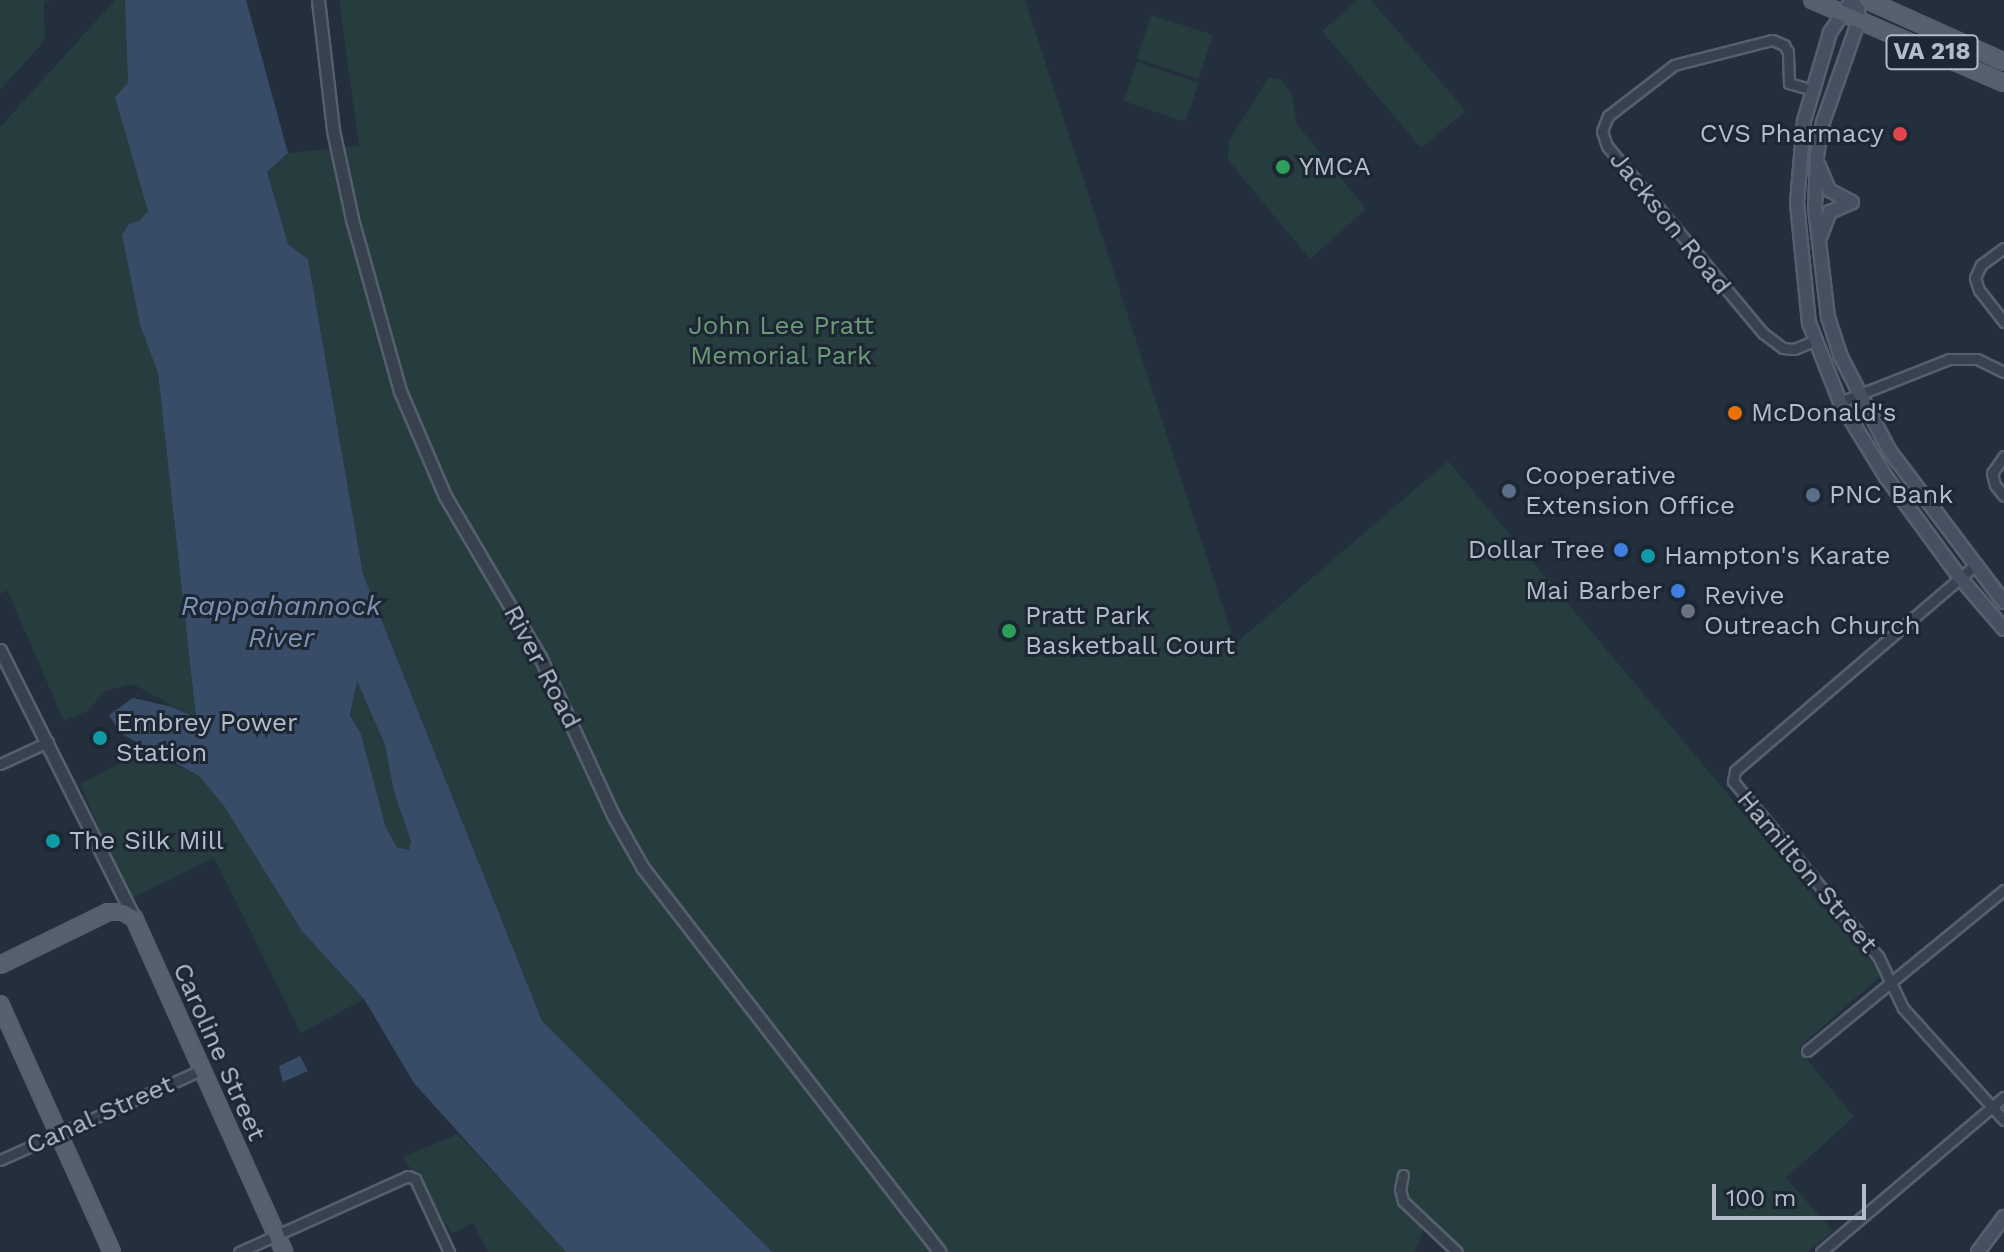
<!DOCTYPE html>
<html>
<head>
<meta charset="utf-8">
<style>
	body { margin:0 }
	#map { position:relative; width:2004px; height:1252px; overflow:hidden; background:#242f3e; font-family:"Work Sans",sans-serif }
	div>[style] { position:absolute }
	.green>* { inset:0; background:#263c3f; transform-origin:0 0 }
	.water>* { inset:0; background:#394c67 }
	.roads { filter:drop-shadow(2px 0 #565f6c) drop-shadow(-2px 0 #565f6c) drop-shadow(0 2px #565f6c) drop-shadow(0 -2px #565f6c) }
	.minor>* { height:9px; margin:-4.5px; padding:0 4.5px; transform-origin:4.5px; border-radius:4.5px; background:#38414e }
	.tertiary>* { height:11px; margin:-5.5px; padding:0 5.5px; transform-origin:5.5px; border-radius:5.5px; background:#38414e }
	.secondary>* { height:12px; margin:-6px; padding:0 6px; transform-origin:6px; border-radius:6px; background:#465061 }
	.primary>* { height:14px; margin:-7px; padding:0 7px; transform-origin:7px; border-radius:7px; background:#56606e }
	.dots>* { width:22px; height:22px; translate:-50% -50%; box-sizing:border-box; border:4px solid #1d2633; border-radius:50% }
	span { translate:-50% -50%; white-space:nowrap; text-align:center; line-height:1.15; -webkit-text-stroke:6px #1d2633; paint-order:stroke }
	.shield-label span { padding:2px 6px; background:#1d2633; border:2px solid; border-radius:6px; -webkit-text-stroke-width:0 }
	.shield-label { font-size:24px; color:#b4bcc9; font-weight:700 }
	.poi-label { font-size:26px; color:#b4bcc9 }
	.right { translate:-100% -50%; text-align:right }
	.left { translate:0 -50%; text-align:left }
	.street-label { font-size:26px; color:#b4bcc9 }
	.park-label { font-size:26px; color:#6b9a76 }
	.water-label { font-size:28px; color:#7c92b1; font-style:italic }
	.scale { position:absolute; left:1712px; top:1184px; width:154px; height:36px; box-sizing:border-box; border:4px solid #b4bcc9; border-top:0; padding-left:10px; font-size:24px; line-height:28px; white-space:nowrap; color:#b4bcc9; -webkit-text-stroke:6px #1d2633; paint-order:stroke }
</style>
</head>
<body>
<div id="map">
	<div class="green">
		<div style="clip-path:polygon(0 0,51px 0,44px 2px,45px 40px,0 90px)"></div>
		<div style="clip-path:polygon(115px 0,125px 0,128px 83px,148px 211px,139px 221px,129px 224px,122px 235px,140px 324px,158px 373px,196px 719px,133px 684px,106px 691px,87px 711px,64px 721px,7px 590px,0 594px,0 127px)"></div>
		<div style="clip-path:polygon(339px 0,1025px 0,1235px 644px,1448px 461px,1842px 930px,1883px 974px,1798px 1048px,1854px 1117px,1786px 1178px,1833px 1231px,1808px 1252px,1448px 1252px,1424px 1229px,1415px 1252px,772px 1252px,542px 1021px,363px 574px,308px 259px,288px 244px,266px 172px,288px 153px,359px 146px)"></div>
		<div style="clip-path:polygon(1358px 0,1371px 0,1466px 111px,1421px 148px,1322px 31px)"></div>
		<div style="left:1151px;top:15px;width:65px;height:46px;rotate:18deg"></div>
		<div style="left:1137px;top:62px;width:65px;height:41px;rotate:19deg"></div>
		<div style="clip-path:polygon(1268px 78px,1280px 79px,1292px 95px,1297px 124px,1366px 209px,1310px 259px,1228px 160px,1229px 141px)"></div>
		<div style="clip-path:polygon(357px 681px,385px 745px,394px 792px,411px 841px,410px 850px,397px 847px,386px 828px,361px 734px,351px 715px,354px 682px)"></div>
		<div style="clip-path:polygon(146px 750px,199px 776px,224px 806px,302px 931px,364px 999px,301px 1033px,214px 858px,130px 899px,80px 784px)"></div>
		<div style="clip-path:polygon(458px 1134px,556px 1240px,566px 1252px,488px 1252px,473px 1223px,452px 1234px,403px 1157px)"></div>
	</div>
	<div class="water">
		<div style="clip-path:polygon(evenodd,125px 0,246px 0,288px 153px,267px 172px,288px 244px,308px 259px,363px 574px,542px 1021px,772px 1252px,566px 1252px,414px 1083px,364px 999px,302px 931px,224px 806px,199px 776px,120px 733px,109px 715px,133px 698px,172px 707px,196px 718px,158px 373px,140px 325px,122px 235px,129px 224px,139px 221px,148px 211px,115px 97px,128px 83px,125px 0,357px 681px,385px 745px,394px 792px,411px 841px,409px 850px,397px 847px,386px 828px,361px 734px,350px 715px,357px 681px)"></div>
		<div style="clip-path:polygon(300px 1056px,308px 1071px,283px 1082px,279px 1066px)"></div>
	</div>
	<div class="roads">
		<div class="minor">
			<div style="left:1813px;top:90px;width:25px;rotate:-164deg"></div>
			<div style="left:1789px;top:83px;width:31px;rotate:-92deg"></div>
			<div style="left:1788px;top:52px;width:8px;rotate:-120deg"></div>
			<div style="left:1784px;top:45px;width:13px;rotate:-157deg"></div>
			<div style="left:1772px;top:40px;width:101px;rotate:165.7deg"></div>
			<div style="left:1674px;top:65px;width:83px;rotate:142.3deg"></div>
			<div style="left:1608px;top:116px;width:16px;rotate:112deg"></div>
			<div style="left:1602px;top:131px;width:16px;rotate:72deg"></div>
			<div style="left:1607px;top:146px;width:244px;rotate:50.2deg"></div>
			<div style="left:1763px;top:333px;width:25px;rotate:37deg"></div>
			<div style="left:1783px;top:348px;width:11px;rotate:5deg"></div>
			<div style="left:1794px;top:349px;width:22px;rotate:-22deg"></div>
			<div style="left:2004px;top:248px;width:29px;rotate:144deg"></div>
			<div style="left:1981px;top:265px;width:14px;rotate:115deg"></div>
			<div style="left:1975px;top:278px;width:13px;rotate:72deg"></div>
			<div style="left:1979px;top:290px;width:41px;rotate:52deg"></div>
			<div style="left:1840px;top:402px;width:117px;rotate:-21.5deg"></div>
			<div style="left:1949px;top:359px;width:28px"></div>
			<div style="left:1977px;top:359px;width:30px;rotate:26deg"></div>
			<div style="left:2004px;top:456px;width:21px;rotate:125deg"></div>
			<div style="left:1992px;top:473px;width:12px;rotate:76deg"></div>
			<div style="left:1995px;top:485px;width:14px;rotate:51deg"></div>
			<div style="left:1974px;top:566px;width:315px;rotate:139.4deg"></div>
			<div style="left:1735px;top:771px;width:10px;rotate:101deg"></div>
			<div style="left:1733px;top:781px;width:227px;rotate:50.4deg"></div>
			<div style="left:1878px;top:956px;width:58px;rotate:64.3deg"></div>
			<div style="left:1903px;top:1008px;width:151px;rotate:48deg"></div>
			<div style="left:0;top:764px;width:53px;rotate:-24.6deg"></div>
			<div style="left:1807px;top:1051px;width:254px;rotate:-39.3deg"></div>
			<div style="left:0;top:1160px;width:220px;rotate:-24.1deg"></div>
			<div style="left:1403px;top:1175px;width:14px;rotate:102deg"></div>
			<div style="left:1400px;top:1189px;width:12px;rotate:76deg"></div>
			<div style="left:1403px;top:1201px;width:74px;rotate:43.4deg"></div>
			<div style="left:239px;top:1252px;width:185px;rotate:-24.2deg"></div>
			<div style="left:408px;top:1176px;width:8px;rotate:23deg"></div>
			<div style="left:415px;top:1179px;width:81px;rotate:65deg"></div>
			<div style="left:1821px;top:1252px;width:240px;rotate:-40.3deg"></div>
		</div>
		<div class="tertiary">
			<div style="left:318px;top:0;width:131px;rotate:83.4deg"></div>
			<div style="left:333px;top:130px;width:91px;rotate:77.9deg"></div>
			<div style="left:352px;top:219px;width:179px;rotate:74.4deg"></div>
			<div style="left:400px;top:391px;width:114px;rotate:66.8deg"></div>
			<div style="left:445px;top:496px;width:189px;rotate:59.5deg"></div>
			<div style="left:541px;top:659px;width:172px;rotate:65.2deg"></div>
			<div style="left:613px;top:815px;width:61px;rotate:60.5deg"></div>
			<div style="left:643px;top:868px;width:485px;rotate:52.3deg"></div>
			<div style="left:0;top:650px;width:300px;rotate:63.4deg"></div>
		</div>
		<div class="secondary">
			<div style="left:1852px;top:0;width:40px;rotate:124deg"></div>
			<div style="left:1830px;top:33px;width:92px;rotate:106.5deg"></div>
			<div style="left:1804px;top:121px;width:82px;rotate:94.9deg"></div>
			<div style="left:1797px;top:203px;width:121px;rotate:84.3deg"></div>
			<div style="left:1809px;top:323px;width:85px;rotate:68.6deg"></div>
			<div style="left:1840px;top:402px;width:88px;rotate:58.5deg"></div>
			<div style="left:1886px;top:477px;width:127px;rotate:53.7deg"></div>
			<div style="left:1961px;top:579px;width:66px;rotate:49.3deg"></div>
			<div style="left:1857px;top:0;width:20px;rotate:84deg"></div>
			<div style="left:1859px;top:20px;width:108px;rotate:109.4deg"></div>
			<div style="left:1823px;top:122px;width:35px;rotate:100deg"></div>
			<div style="left:1817px;top:156px;width:52px;rotate:92.2deg"></div>
			<div style="left:1815px;top:208px;width:110px;rotate:83.2deg"></div>
			<div style="left:1828px;top:317px;width:40px;rotate:72deg"></div>
			<div style="left:1840px;top:355px;width:107px;rotate:62.7deg"></div>
			<div style="left:1889px;top:450px;width:191px;rotate:52.9deg"></div>
			<div style="left:1819px;top:166px;width:26px;rotate:67deg"></div>
			<div style="left:1829px;top:190px;width:26px;rotate:28deg"></div>
			<div style="left:1821px;top:235px;width:25px;rotate:-69deg"></div>
			<div style="left:1830px;top:212px;width:24px;rotate:-24deg"></div>
			<div style="left:1978px;top:1252px;width:44px;rotate:-53.4deg"></div>
		</div>
		<div class="primary">
			<div style="left:1812px;top:0;width:209px;rotate:23.4deg"></div>
			<div style="left:1867px;top:0;width:150px;rotate:24.3deg"></div>
			<div style="left:0;top:965px;width:120px;rotate:-26.1deg"></div>
			<div style="left:108px;top:912px;width:15px"></div>
			<div style="left:123px;top:912px;width:13px;rotate:29deg"></div>
			<div style="left:134px;top:918px;width:366px;rotate:65.8deg"></div>
			<div style="left:0;top:1004px;width:272px;rotate:65.7deg"></div>
		</div>
	</div>
	<div class="dots">
		<div style="left:1900px;top:134px;background:#e0444e"></div>
		<div style="left:1283px;top:167px;background:#2e9e5b"></div>
		<div style="left:1735px;top:413px;background:#e8710a"></div>
		<div style="left:1509px;top:491px;background:#5c6f8a"></div>
		<div style="left:1813px;top:495px;background:#5c6f8a"></div>
		<div style="left:1621px;top:550px;background:#3f7fe0"></div>
		<div style="left:1648px;top:556px;background:#0f9aa8"></div>
		<div style="left:1678px;top:591px;background:#3f7fe0"></div>
		<div style="left:1688px;top:611px;background:#6b7280"></div>
		<div style="left:1009px;top:631px;background:#2e9e5b"></div>
		<div style="left:100px;top:738px;background:#0f9aa8"></div>
		<div style="left:53px;top:841px;background:#0f9aa8"></div>
	</div>
	<div class="shield-label">
		<span style="left:1932px;top:52px">VA 218</span>
	</div>
	<div class="poi-label">
		<span class="right" style="left:1884px;top:134px">CVS Pharmacy</span>
		<span class="left" style="left:1299px;top:167px">YMCA</span>
		<span class="left" style="left:1751px;top:413px">McDonald's</span>
		<span class="left" style="left:1525px;top:491px">Cooperative<br>Extension Office</span>
		<span class="left" style="left:1829px;top:495px">PNC Bank</span>
		<span class="right" style="left:1605px;top:550px">Dollar Tree</span>
		<span class="left" style="left:1664px;top:556px">Hampton's Karate</span>
		<span class="right" style="left:1662px;top:591px">Mai Barber</span>
		<span class="left" style="left:1704px;top:611px">Revive<br>Outreach Church</span>
		<span class="left" style="left:1025px;top:631px">Pratt Park<br>Basketball Court</span>
		<span class="left" style="left:116px;top:738px">Embrey Power<br>Station</span>
		<span class="left" style="left:69px;top:841px">The Silk Mill</span>
	</div>
	<div class="street-label">
		<span style="left:1670px;top:223px;rotate:51deg">Jackson Road</span>
		<span style="left:542px;top:667px;rotate:62deg">River Road</span>
		<span style="left:1807px;top:872px;rotate:50deg">Hamilton Street</span>
		<span style="left:219px;top:1052px;rotate:66deg">Caroline Street</span>
		<span style="left:100px;top:1115px;rotate:-24deg">Canal Street</span>
	</div>
	<div class="park-label">
		<span style="left:781px;top:341px">John Lee Pratt<br>Memorial Park</span>
	</div>
	<div class="water-label">
		<span style="left:281px;top:622px">Rappahannock<br>River</span>
	</div>
	<div class="scale">100 m</div>
</div>
</body>
</html>
